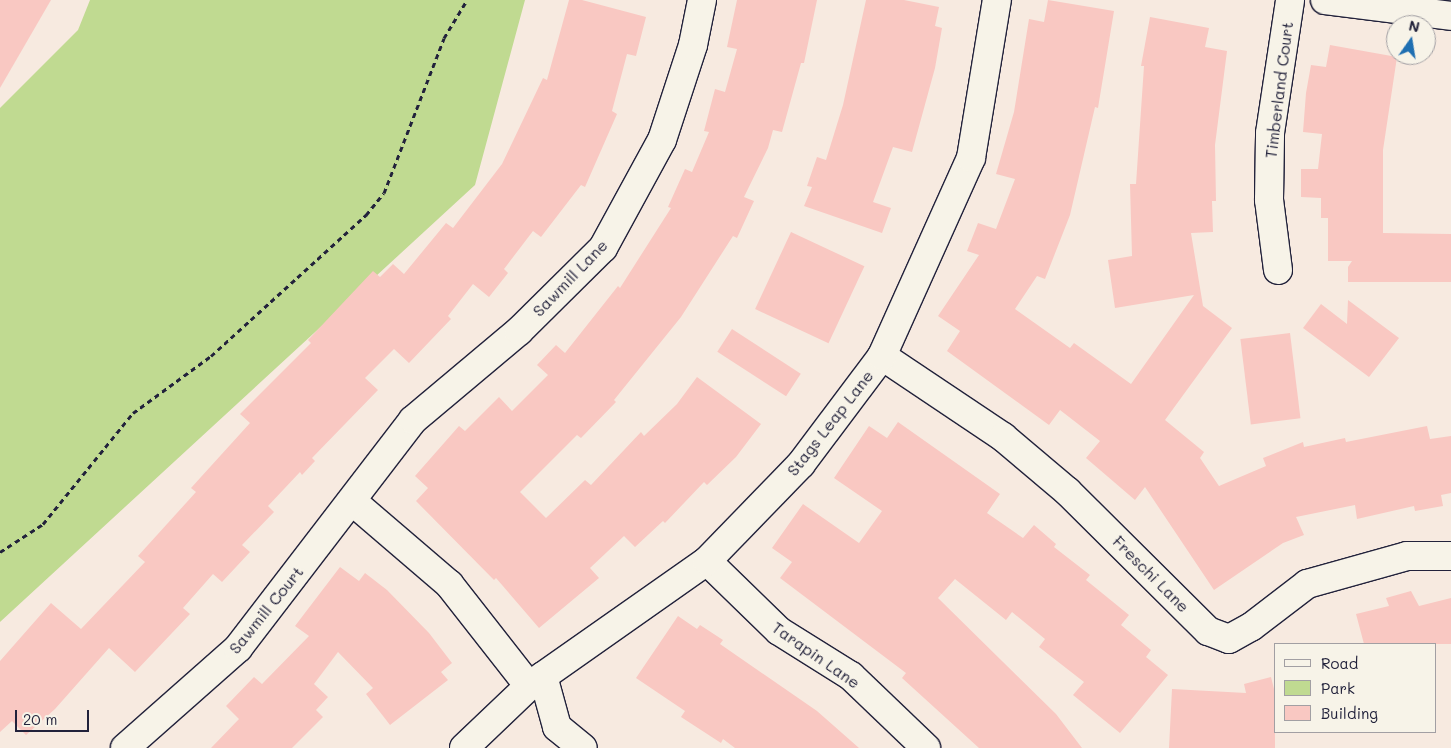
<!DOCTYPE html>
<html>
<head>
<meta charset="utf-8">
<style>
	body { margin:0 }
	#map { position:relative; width:1451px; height:748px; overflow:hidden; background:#f7eae0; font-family:Mali,sans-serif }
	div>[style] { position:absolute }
	.green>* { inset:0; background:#c0da91 }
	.building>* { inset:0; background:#f9c8c2; transform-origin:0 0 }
	.path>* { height:3px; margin-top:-1.5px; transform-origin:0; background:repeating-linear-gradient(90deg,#22223b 0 5px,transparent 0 9px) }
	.roads { filter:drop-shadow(1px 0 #22223b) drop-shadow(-1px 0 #22223b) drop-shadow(0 1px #22223b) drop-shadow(0 -1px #22223b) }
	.minor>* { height:28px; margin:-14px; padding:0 14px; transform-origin:14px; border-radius:14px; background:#f7f3e8 }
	span { translate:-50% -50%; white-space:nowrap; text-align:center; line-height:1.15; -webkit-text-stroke:5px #f7f3e8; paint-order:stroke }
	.street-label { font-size:16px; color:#22223b }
	.legend { position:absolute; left:1274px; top:643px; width:162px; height:90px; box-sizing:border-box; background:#f7f3e8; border:1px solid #a29fa3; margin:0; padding:6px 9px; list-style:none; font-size:15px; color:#22223b }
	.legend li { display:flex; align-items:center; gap:10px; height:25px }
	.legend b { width:25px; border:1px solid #a29fa3 }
	.north { position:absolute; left:1386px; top:15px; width:50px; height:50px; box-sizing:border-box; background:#f7f3e8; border:1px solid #a29fa3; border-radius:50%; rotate:13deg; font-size:14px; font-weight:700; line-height:20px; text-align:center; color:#22223b }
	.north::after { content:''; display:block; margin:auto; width:18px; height:22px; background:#1f6fb2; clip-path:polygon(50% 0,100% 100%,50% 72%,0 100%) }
	.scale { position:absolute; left:15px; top:710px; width:74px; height:22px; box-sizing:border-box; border:2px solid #22223b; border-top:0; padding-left:6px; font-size:15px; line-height:18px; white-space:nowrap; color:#22223b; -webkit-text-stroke:4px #f7f3e8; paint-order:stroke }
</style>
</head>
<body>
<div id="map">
	<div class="green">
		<div style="clip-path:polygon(90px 0,525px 0,475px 185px,0 622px,0 108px,78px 30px)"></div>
	</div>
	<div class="building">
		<div style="clip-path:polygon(0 0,51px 0,0 88px)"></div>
		<div style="clip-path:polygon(569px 0,582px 0,646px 17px,636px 56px,627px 54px,612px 111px,617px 114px,585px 187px,581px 185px,541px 237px,533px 231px,504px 269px,508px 273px,489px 297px,473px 284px,448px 316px,451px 319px,409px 363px,394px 349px,365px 378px,378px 390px,312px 458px,315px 461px,302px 475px,300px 472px,268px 506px,274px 512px,242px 545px,250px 552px,222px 582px,213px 574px,183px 608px,190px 614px,135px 672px,109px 648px,55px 709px,26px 735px,12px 721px,0 732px,0 661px,51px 603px,81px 629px,145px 562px,138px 556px,196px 492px,191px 488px,250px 423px,240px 414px,311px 343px,308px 340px,373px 271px,380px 277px,393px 264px,404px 274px,446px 223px,453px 228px,502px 164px,543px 78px,547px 80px)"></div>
		<div style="clip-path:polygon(737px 0,817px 0,804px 63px,801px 63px,782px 132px,773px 130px,768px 148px,744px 197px,754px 201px,737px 238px,733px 236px,681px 317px,614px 400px,616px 402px,581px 438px,577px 435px,520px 492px,546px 518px,585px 480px,591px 485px,641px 432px,644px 436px,677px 404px,697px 377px,761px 424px,736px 457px,707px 485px,704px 482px,665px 523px,663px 521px,635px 547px,624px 536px,590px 568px,599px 578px,539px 628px,496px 578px,494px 580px,416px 501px,428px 488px,415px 476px,459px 426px,465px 431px,499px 397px,512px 411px,548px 375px,537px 365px,556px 345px,565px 353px,618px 286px,620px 288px,671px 208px,668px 207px,685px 169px,692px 172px,709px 132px,704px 131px,715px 89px,725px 92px,737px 49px,727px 47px)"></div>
		<div style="clip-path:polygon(866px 0,904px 0,939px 7px,935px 26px,942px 28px,935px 68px,912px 152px,893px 147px,873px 202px,891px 208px,882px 233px,804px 206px,812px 187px,807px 186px,817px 157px,826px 160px,843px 105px)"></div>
		<div style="clip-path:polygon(1048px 0,1114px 11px,1098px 108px,1095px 107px,1070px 215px,1045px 279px,1037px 276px,1015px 309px,1070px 348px,1074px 343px,1131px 384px,1194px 295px,1115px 308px,1108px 260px,1132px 256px,1130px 184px,1136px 184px,1144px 66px,1141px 66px,1150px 17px,1209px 28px,1205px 47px,1227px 51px,1215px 145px,1216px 201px,1212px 201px,1213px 232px,1191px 233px,1203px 306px,1232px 328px,1165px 420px,1204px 452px,1200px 458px,1219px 486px,1266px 466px,1263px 458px,1303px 442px,1304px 447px,1345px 438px,1346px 442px,1427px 426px,1430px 439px,1451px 436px,1451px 493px,1441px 495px,1443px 506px,1415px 511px,1414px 506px,1357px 519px,1355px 505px,1296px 517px,1304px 535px,1283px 543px,1214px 590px,1145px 487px,1135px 500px,1086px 458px,1100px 441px,1060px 410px,1049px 425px,947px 351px,960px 331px,938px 316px,979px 255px,967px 251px,978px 223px,996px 229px,1015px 179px,996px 174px,1014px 112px,1029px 19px,1044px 22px)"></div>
		<div style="clip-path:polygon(1330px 45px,1397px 57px,1383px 150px,1383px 233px,1451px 234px,1451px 282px,1348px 282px,1348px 267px,1352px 261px,1328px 261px,1328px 218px,1321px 218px,1321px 198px,1301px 197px,1301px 169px,1318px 169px,1322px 134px,1303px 132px,1306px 93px,1311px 65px,1326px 67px)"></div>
		<div style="left:791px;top:232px;width:81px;height:85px;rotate:25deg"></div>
		<div style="clip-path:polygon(1348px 300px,1399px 338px,1369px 377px,1303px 328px,1321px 304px,1347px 324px)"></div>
		<div style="left:732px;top:329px;width:82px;height:27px;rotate:33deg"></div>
		<div style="left:1290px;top:333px;width:86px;height:50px;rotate:83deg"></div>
		<div style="clip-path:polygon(898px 422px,1000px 494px,987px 513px,1023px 538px,1034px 525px,1056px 544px,1054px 547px,1090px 575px,1086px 580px,1129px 615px,1121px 625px,1151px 650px,1146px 657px,1168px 675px,1120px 733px,1073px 695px,1084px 682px,1039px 647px,1045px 639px,1012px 612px,1006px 620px,955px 579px,938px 598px,1056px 714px,1082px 748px,979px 748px,902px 678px,906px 673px,780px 578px,792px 562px,772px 548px,803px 504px,859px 543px,882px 511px,834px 478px,869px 426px,887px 438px)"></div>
		<div style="clip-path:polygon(340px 567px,359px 581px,365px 573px,387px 590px,429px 633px,452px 663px,441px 672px,448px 680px,390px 725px,366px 694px,373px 688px,338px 652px,314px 684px,328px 697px,316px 710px,323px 717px,292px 748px,211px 748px,239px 719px,226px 706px,254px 677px,262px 684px,309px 636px,295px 626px)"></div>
		<div style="clip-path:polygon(1411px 591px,1419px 606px,1451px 598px,1451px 644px,1364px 644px,1356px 614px,1389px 606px,1386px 598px)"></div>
		<div style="clip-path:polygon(678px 616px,697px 629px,700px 625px,723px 640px,720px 644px,817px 711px,859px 748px,735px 748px,723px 739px,721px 743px,681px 717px,685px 711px,636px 678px)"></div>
		<div style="clip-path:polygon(1271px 677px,1275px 693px,1275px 748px,1169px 748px,1172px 689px,1246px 693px,1244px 684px)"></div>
	</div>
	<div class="path">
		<div style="left:0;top:552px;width:51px;rotate:-33.1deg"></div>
		<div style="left:43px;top:524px;width:143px;rotate:-51deg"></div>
		<div style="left:133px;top:413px;width:97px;rotate:-36.2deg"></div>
		<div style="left:211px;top:356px;width:210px;rotate:-42.3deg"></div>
		<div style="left:366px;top:215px;width:28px;rotate:-51deg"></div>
		<div style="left:384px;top:193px;width:166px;rotate:-68.8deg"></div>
		<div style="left:444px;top:38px;width:44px;rotate:-58.8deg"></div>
	</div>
	<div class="roads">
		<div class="minor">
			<div style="left:1325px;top:0;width:127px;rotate:7.2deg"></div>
			<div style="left:1278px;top:270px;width:71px;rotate:-97.3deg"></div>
			<div style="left:1269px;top:200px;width:67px;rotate:-89.1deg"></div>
			<div style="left:1270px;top:133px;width:134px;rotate:-81.4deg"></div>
			<div style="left:882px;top:356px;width:146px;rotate:33.8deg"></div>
			<div style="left:1003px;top:437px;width:84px;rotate:40.2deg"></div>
			<div style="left:1067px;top:491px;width:199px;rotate:44.8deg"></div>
			<div style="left:1208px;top:631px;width:22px;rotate:21deg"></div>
			<div style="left:1229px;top:639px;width:25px;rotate:-29deg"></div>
			<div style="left:1251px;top:627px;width:71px;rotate:-37.5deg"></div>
			<div style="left:1307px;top:584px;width:104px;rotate:-15.6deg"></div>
			<div style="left:1407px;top:556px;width:44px"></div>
			<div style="left:352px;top:501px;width:128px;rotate:40.6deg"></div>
			<div style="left:449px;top:584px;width:130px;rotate:51.9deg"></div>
			<div style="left:707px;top:561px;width:100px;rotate:44.2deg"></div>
			<div style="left:779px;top:631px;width:85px;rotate:32deg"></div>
			<div style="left:851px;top:676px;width:104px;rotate:43.8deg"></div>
			<div style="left:543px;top:676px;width:53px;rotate:74.6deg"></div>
			<div style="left:557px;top:727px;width:33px;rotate:39deg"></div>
			<div style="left:125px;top:748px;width:151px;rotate:-41.5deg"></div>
			<div style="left:238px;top:648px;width:287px;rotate:-52.5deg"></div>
			<div style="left:413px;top:420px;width:138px;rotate:-40deg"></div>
			<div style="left:519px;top:331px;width:118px;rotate:-44.7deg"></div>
			<div style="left:603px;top:248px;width:123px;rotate:-61.4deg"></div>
			<div style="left:662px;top:140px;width:100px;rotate:-71.9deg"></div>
			<div style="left:693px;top:45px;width:46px;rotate:-78.7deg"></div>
			<div style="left:464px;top:748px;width:90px;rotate:-43.6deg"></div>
			<div style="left:529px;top:686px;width:218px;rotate:-35.1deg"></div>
			<div style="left:707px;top:561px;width:135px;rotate:-45.9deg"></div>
			<div style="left:801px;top:464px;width:135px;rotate:-53.1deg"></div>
			<div style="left:882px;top:356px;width:217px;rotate:-65.8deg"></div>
			<div style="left:971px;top:158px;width:160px;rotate:-80.7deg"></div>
		</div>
	</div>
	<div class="street-label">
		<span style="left:1279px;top:90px;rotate:-83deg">Timberland Court</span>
		<span style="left:570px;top:278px;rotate:-46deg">Sawmill Lane</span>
		<span style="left:830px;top:423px;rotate:-52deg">Stags Leap Lane</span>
		<span style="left:1151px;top:574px;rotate:45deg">Freschi Lane</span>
		<span style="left:266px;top:610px;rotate:-51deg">Sawmill Court</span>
		<span style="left:816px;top:655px;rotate:35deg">Tarapin Lane</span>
	</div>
	<ul class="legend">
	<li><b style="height:6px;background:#f7f3e8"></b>Road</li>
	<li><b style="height:14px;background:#c0da91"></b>Park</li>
	<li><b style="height:14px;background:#f9c8c2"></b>Building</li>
	</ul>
	<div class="north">N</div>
	<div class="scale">20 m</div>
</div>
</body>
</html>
